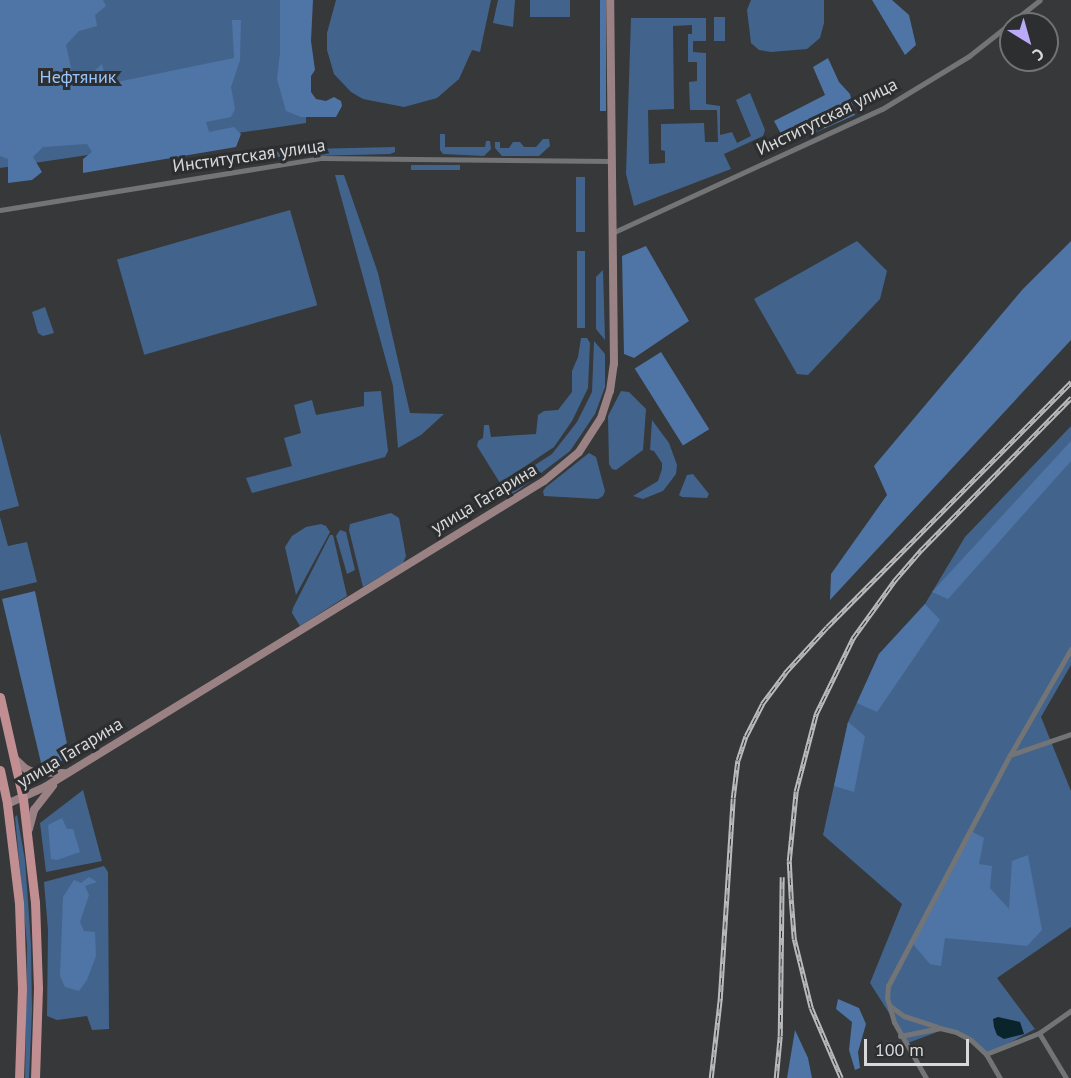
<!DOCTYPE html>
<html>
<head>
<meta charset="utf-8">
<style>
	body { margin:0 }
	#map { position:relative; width:1071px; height:1078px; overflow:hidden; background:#36383a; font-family:"PT Sans",sans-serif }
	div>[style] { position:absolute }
	.green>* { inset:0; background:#42648c; transform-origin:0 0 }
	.forest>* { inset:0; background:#4e75a5; transform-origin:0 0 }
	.water>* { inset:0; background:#09242a }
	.minor>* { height:5px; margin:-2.5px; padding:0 2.5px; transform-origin:2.5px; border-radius:2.5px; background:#727476 }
	.secondary>* { height:8px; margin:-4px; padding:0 4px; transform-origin:4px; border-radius:4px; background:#9a8184 }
	.primary>* { height:9px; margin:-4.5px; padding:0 4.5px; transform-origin:4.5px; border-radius:4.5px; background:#c18e92 }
	.rail>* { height:4.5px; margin-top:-2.25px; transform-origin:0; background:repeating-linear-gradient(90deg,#2c2e30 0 7px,#babbbc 0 14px); box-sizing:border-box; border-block:2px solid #babbbc }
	span { translate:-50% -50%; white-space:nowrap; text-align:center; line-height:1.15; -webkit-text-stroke:6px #2c2e30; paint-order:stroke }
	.park-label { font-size:18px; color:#98c6fe }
	.street-label { font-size:18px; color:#d8d9da }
	.north { position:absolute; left:999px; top:12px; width:60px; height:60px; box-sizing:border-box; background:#2c2e30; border:2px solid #717274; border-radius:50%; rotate:143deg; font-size:16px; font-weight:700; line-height:24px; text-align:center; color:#d8d9da }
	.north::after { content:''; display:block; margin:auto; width:21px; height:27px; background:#baaaf7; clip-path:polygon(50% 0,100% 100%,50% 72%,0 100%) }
	.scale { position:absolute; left:864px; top:1039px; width:105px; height:27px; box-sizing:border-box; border:3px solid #d8d9da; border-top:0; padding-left:8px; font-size:18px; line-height:21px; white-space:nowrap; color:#d8d9da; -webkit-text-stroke:4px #2c2e30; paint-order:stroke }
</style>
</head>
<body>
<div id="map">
	<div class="green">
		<div style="clip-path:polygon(0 0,308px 0,306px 123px,0 168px)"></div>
		<div style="clip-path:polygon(336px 0,491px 0,480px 52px,472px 50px,459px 79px,437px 98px,404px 107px,363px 99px,351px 92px,334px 74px,327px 50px,327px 33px)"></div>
		<div style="clip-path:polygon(498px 0,515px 0,513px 27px,493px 23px)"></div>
		<div style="left:530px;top:0;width:40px;height:17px"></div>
		<div style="clip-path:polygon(751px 0,824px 0,824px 23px,820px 38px,807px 49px,771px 52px,759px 50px,751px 43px,747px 10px)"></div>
		<div style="left:714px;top:17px;width:11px;height:24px"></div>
		<div style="clip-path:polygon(evenodd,631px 18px,706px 18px,706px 41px,693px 41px,693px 52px,706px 53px,706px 104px,720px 106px,720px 135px,732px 132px,737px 143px,751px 136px,736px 100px,750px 93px,765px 130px,763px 136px,724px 154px,731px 169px,634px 206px,626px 174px,631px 18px,692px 25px,692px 34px,688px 34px,688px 62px,697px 62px,697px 81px,689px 82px,690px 110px,717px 110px,718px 142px,705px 142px,704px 123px,661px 124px,661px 150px,665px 151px,665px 163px,649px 164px,648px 110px,674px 109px,673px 26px,692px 25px)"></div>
		<div style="clip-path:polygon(440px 134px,445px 134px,445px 147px,485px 147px,486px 141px,490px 141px,491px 149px,484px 156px,443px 154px,440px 150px)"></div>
		<div style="clip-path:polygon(543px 139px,549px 139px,550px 146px,539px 156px,502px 156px,495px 148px,495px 142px,500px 142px,500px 148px,509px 148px,513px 142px,520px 142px,524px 147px,536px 147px)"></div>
		<div style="clip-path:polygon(395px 147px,395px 152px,390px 154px,273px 157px,273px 152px,308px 149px)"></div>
		<div style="left:411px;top:165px;width:49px;height:5px"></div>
		<div style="clip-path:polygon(335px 175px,344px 175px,378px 273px,410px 413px,444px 414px,421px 435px,398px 448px,393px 386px)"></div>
		<div style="left:576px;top:177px;width:9px;height:55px"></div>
		<div style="left:290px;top:210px;width:99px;height:180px;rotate:74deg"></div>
		<div style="clip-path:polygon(857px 241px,887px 271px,880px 299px,808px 375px,797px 374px,754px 299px)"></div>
		<div style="left:577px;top:251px;width:8px;height:77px"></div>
		<div style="clip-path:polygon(603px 270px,605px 340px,596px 329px,596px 277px)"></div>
		<div style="clip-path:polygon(45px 307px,54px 333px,43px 336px,38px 333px,32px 312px)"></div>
		<div style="clip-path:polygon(581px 338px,587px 338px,590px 343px,588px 388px,572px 421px,554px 447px,500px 483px,477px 446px,478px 441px,483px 438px,484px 425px,489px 425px,491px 437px,536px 434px,538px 415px,544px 411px,558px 410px,572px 392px,572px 371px,578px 357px)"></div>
		<div style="clip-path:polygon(594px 341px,605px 354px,605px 387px,595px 414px,570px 451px,520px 489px,512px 494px,507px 493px,501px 487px,552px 454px,577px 422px,592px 392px)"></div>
		<div style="clip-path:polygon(381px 391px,388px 451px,385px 457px,252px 493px,246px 478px,292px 466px,284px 438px,301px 433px,294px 405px,312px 400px,316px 415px,364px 406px,364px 392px)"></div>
		<div style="clip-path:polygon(621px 391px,629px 392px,646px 409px,643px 450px,616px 470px,612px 469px,609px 464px,608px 416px)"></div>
		<div style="clip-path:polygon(652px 420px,669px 443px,677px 465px,676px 474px,663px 491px,643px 499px,633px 496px,658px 481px,662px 469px,662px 463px,654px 451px,650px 450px)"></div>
		<div style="clip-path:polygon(1071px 426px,1071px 665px,1041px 717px,1071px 791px,1071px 927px,997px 978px,1035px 1029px,987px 1055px,973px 1042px,945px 1029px,908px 1043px,870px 983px,902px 904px,823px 835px,848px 722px,879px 654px,925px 604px,965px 537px)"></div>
		<div style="clip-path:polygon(0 433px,19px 506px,0 511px)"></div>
		<div style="clip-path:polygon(589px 453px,596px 457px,605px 491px,603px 496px,598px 499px,544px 496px,543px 491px,546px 487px)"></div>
		<div style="clip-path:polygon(693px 474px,709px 494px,707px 498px,682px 497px,679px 495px,687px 475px)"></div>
		<div style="clip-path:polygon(391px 513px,399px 518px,406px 556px,403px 563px,363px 587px,349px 530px,350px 524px)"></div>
		<div style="clip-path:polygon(0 517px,8px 546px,27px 542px,37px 582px,0 591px)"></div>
		<div style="clip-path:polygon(321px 524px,326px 526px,330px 532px,296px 595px,285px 547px,292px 536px,306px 527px)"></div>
		<div style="clip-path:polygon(340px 530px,346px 532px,355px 570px,347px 574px,336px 536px)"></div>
		<div style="clip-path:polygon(330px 535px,333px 535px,347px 596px,300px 626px,292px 613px,293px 608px)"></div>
		<div style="clip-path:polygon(83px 790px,102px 861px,46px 872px,40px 823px)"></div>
		<div style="clip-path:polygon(17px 815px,25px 860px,31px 944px,32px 1011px,29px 1078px,25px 1078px,27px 945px,15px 817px)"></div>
		<div style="clip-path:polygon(104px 866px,108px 872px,109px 1029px,92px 1030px,87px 1016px,57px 1020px,47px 1016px,48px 930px,44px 882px)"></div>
	</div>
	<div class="forest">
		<div style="clip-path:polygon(0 0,103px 0,106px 6px,95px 15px,97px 26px,79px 31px,66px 45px,72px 72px,88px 77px,102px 64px,107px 84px,234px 58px,232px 20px,241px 20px,240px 60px,231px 87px,235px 109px,231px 117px,206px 122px,209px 132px,234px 127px,241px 134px,236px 147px,83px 173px,83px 159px,92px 152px,87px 144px,43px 147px,33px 157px,42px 172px,32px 180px,8px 183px,8px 159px,0 156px)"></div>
		<div style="clip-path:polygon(280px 0,313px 0,311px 41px,315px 70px,311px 76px,311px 92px,316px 99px,326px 101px,334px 97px,341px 101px,342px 106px,336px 117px,301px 117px,286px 111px,277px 79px,280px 53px)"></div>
		<div style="left:600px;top:0;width:6px;height:111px"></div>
		<div style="clip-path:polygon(872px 0,892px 0,909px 15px,916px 45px,905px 55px)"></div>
		<div style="clip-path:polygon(828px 58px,839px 82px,850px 94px,855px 115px,787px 145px,774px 121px,825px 95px,813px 67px)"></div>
		<div style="clip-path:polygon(1071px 241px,1071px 340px,830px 600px,831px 574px,887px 495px,874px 466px,1022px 290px)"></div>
		<div style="clip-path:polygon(646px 246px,689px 321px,634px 358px,624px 354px,622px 256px)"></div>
		<div style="left:661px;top:352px;width:91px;height:31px;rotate:58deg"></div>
		<div style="clip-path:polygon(1071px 441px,1071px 461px,948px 599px,932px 592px)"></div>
		<div style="clip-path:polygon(35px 591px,70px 758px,42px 767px,2px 599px)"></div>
		<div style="clip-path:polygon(925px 604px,940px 620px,877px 712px,857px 703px,879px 654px)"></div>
		<div style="clip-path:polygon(848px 722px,865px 736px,854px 792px,834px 786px)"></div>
		<div style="clip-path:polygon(62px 818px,67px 829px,73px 829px,80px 852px,57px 860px,51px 859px,48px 825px)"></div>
		<div style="clip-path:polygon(971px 831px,984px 838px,979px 864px,992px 866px,990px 888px,1009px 909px,1012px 861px,1028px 855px,1042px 930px,1027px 946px,945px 938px,941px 966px,930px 964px,912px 943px)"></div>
		<div style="clip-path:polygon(89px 877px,97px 882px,85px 886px,89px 895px,80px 922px,84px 931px,95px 932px,96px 956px,87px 980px,79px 991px,65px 987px,60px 976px,63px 897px,74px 880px,81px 883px)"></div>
		<div style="clip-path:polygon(838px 999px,859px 1008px,866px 1024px,858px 1052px,860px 1068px,855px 1070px,849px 1050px,852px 1022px,836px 1009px)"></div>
		<div style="clip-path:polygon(795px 1030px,808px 1058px,812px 1078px,787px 1078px)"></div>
	</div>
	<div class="water">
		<div style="clip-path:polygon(998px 1017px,1020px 1022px,1024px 1034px,1004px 1039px,997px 1035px,994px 1027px,993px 1019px)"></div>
	</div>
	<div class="minor">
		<div style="left:0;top:210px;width:326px;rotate:-9.2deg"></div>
		<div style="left:322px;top:158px;width:290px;rotate:0.6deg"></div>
		<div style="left:612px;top:233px;width:297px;rotate:-24.7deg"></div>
		<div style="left:882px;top:109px;width:102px;rotate:-31.3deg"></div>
		<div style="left:969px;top:56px;width:90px;rotate:-38.3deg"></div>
		<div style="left:1010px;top:755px;width:65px;rotate:-19deg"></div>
		<div style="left:890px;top:1006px;width:17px;rotate:36deg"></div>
		<div style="left:904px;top:1016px;width:36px;rotate:18deg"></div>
		<div style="left:1039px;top:1033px;width:52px;rotate:59deg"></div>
		<div style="left:900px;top:1036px;width:41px;rotate:-11.3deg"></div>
		<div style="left:940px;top:1028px;width:16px;rotate:14deg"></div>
		<div style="left:956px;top:1032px;width:17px;rotate:28deg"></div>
		<div style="left:971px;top:1040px;width:21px;rotate:43deg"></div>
		<div style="left:986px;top:1054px;width:28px;rotate:60deg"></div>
		<div style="left:986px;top:1054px;width:57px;rotate:-21.6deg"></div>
		<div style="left:1039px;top:1033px;width:39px;rotate:-35deg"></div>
		<div style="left:926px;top:1078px;width:64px;rotate:-119.7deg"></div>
		<div style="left:894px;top:1022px;width:25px;rotate:-106deg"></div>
		<div style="left:887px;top:998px;width:12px;rotate:-85deg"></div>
		<div style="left:888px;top:986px;width:261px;rotate:-62.2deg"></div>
		<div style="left:1010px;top:755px;width:122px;rotate:-60.1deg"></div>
	</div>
	<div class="secondary">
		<div style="left:14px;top:758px;width:16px;rotate:43deg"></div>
		<div style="left:26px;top:769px;width:8px;rotate:23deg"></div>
		<div style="left:33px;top:772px;width:33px;rotate:2deg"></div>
		<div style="left:7px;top:804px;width:42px;rotate:-24.1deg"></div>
		<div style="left:45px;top:787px;width:585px;rotate:-31.52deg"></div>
		<div style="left:544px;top:481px;width:45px;rotate:-39.6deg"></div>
		<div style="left:579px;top:452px;width:40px;rotate:-57.1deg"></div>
		<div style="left:601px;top:418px;width:28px;rotate:-72deg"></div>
		<div style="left:610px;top:391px;width:27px;rotate:-82deg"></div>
		<div style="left:614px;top:364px;width:364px;rotate:-90.6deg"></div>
		<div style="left:29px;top:829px;width:20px;rotate:-75deg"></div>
		<div style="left:34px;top:810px;width:31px;rotate:-52deg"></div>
	</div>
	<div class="primary">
		<div style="left:0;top:697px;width:105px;rotate:77.3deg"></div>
		<div style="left:23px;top:799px;width:104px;rotate:83.4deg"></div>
		<div style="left:35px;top:902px;width:86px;rotate:88deg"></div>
		<div style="left:38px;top:988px;width:90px;rotate:91.9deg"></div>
		<div style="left:0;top:770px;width:35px;rotate:78deg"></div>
		<div style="left:7px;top:804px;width:100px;rotate:83.1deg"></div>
		<div style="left:19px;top:903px;width:86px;rotate:88deg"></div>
		<div style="left:22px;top:989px;width:89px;rotate:91.9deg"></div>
	</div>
	<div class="rail">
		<div style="left:711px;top:1078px;width:80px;rotate:-83.5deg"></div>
		<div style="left:720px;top:999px;width:201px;rotate:-86.3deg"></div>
		<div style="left:733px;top:798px;width:38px;rotate:-83deg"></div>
		<div style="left:738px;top:760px;width:25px;rotate:-72deg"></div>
		<div style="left:746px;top:736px;width:36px;rotate:-63deg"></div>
		<div style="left:762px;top:704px;width:39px;rotate:-53deg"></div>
		<div style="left:785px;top:673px;width:62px;rotate:-47.6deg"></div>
		<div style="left:827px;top:627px;width:346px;rotate:-45.1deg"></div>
		<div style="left:776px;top:1078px;width:42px;rotate:-84.6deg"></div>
		<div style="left:780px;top:1036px;width:159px;rotate:-89.3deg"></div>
		<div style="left:841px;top:1078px;width:76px;rotate:-113.2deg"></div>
		<div style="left:811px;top:1008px;width:71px;rotate:-103.8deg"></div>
		<div style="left:794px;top:939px;width:40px;rotate:-94.3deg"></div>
		<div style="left:791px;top:899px;width:38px;rotate:-93deg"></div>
		<div style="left:789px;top:861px;width:70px;rotate:-84.3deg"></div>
		<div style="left:796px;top:791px;width:80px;rotate:-75.4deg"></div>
		<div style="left:816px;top:714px;width:85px;rotate:-64deg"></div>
		<div style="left:853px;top:638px;width:72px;rotate:-54.1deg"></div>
		<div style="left:895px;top:580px;width:40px;rotate:-49deg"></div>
		<div style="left:921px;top:550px;width:214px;rotate:-45.4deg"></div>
	</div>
	<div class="park-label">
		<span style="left:78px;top:77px">Нефтяник</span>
	</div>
	<div class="street-label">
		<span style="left:827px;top:117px;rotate:-26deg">Институтская улица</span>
		<span style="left:249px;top:156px;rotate:-8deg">Институтская улица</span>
		<span style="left:484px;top:499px;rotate:-31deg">улица Гагарина</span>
		<span style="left:70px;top:753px;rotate:-31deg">улица Гагарина</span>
	</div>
	<div class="north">С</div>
	<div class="scale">100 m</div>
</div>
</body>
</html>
